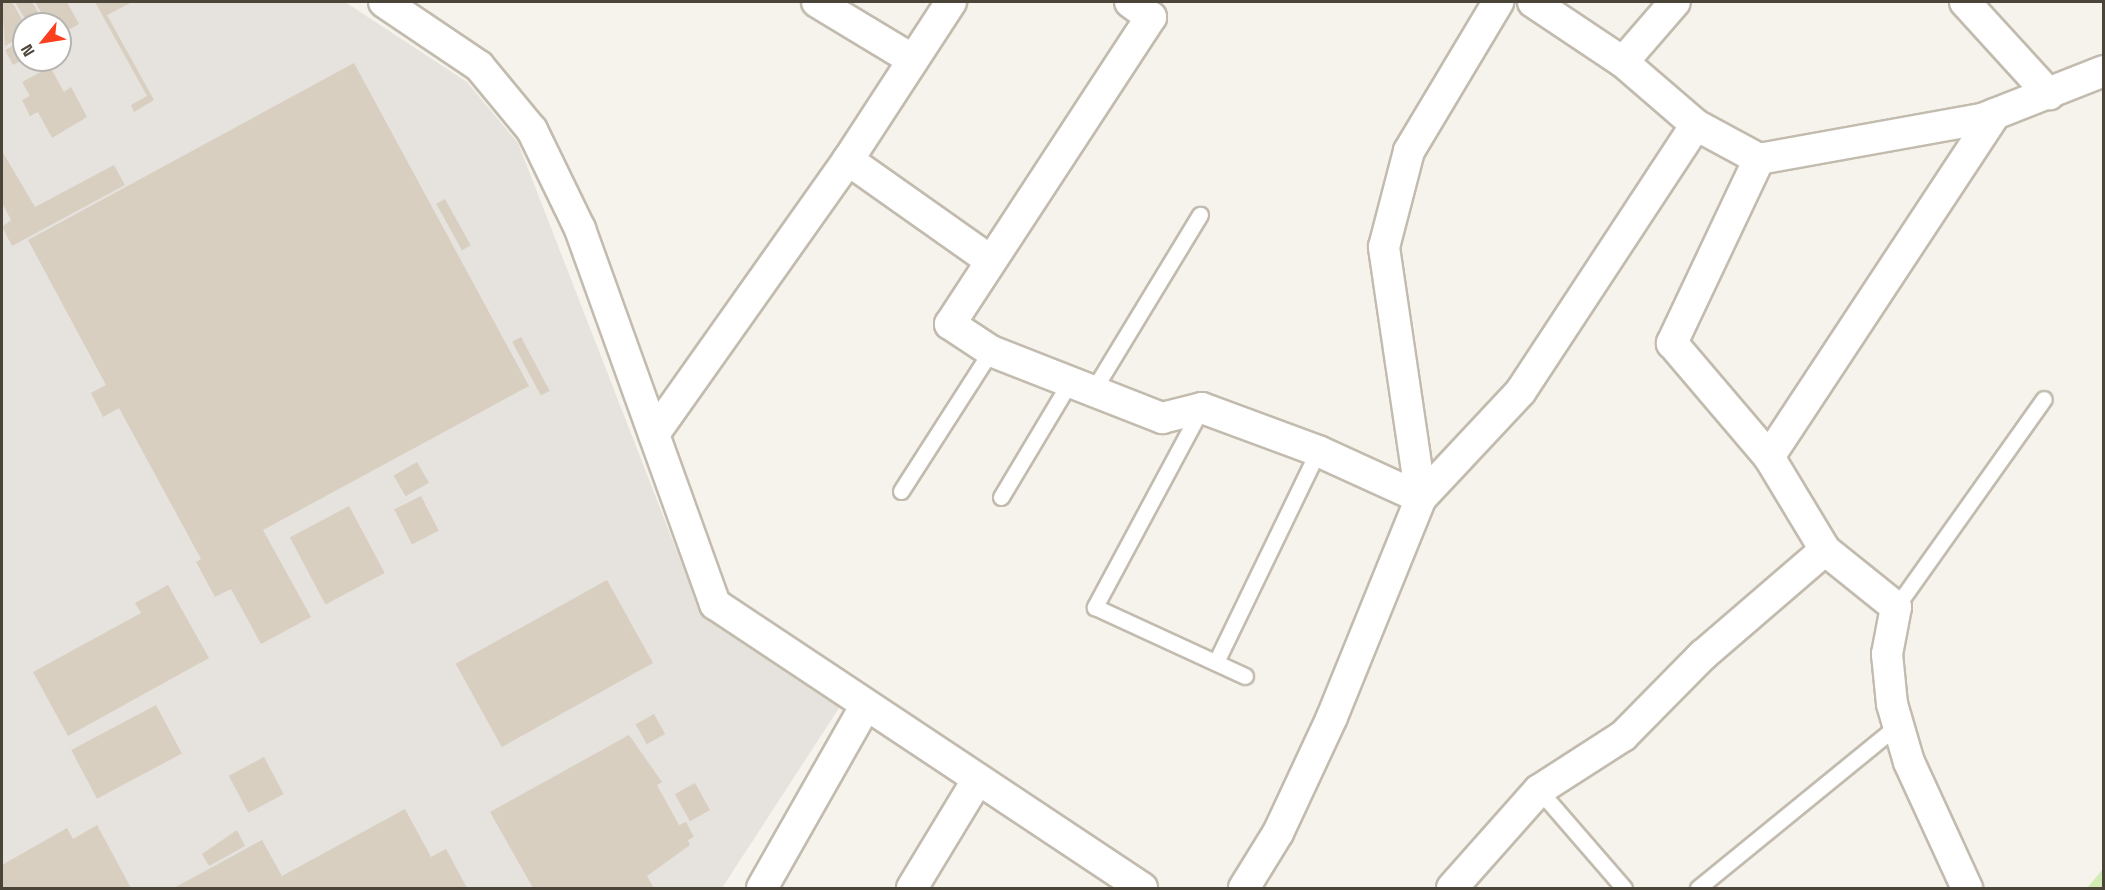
<!DOCTYPE html>
<html>
<head>
<meta charset="utf-8">
<style>
	body { margin:0 }
	#map { position:relative; width:2105px; height:890px; overflow:hidden; background:#f6f3ec; font-family:"Space Grotesk",sans-serif }
	div>[style] { position:absolute }
	.industrial>* { inset:0; background:#e6e2dd }
	.green>* { inset:0; background:#d2eab5 }
	.building>* { inset:0; background:#d8cfc1; transform-origin:0 0 }
	.roads { filter:drop-shadow(2px 0 #c2bbae) drop-shadow(-2px 0 #c2bbae) drop-shadow(0 2px #c2bbae) drop-shadow(0 -2px #c2bbae) }
	.lane>* { height:15px; margin:-7.5px; padding:0 7.5px; transform-origin:7.5px; border-radius:7.5px; background:#fff }
	.street>* { height:30px; margin:-15px; padding:0 15px; transform-origin:15px; border-radius:15px; background:#fff }
	span { translate:-50% -50%; white-space:nowrap; text-align:center; line-height:1.15; -webkit-text-stroke:4.5px #fff; paint-order:stroke }
	.frame { position:absolute; inset:0; border:3px solid #4b4439; pointer-events:none }
	.north { position:absolute; left:12px; top:12px; width:60px; height:60px; box-sizing:border-box; background:#fff; border:2px solid #b7b4b0; border-radius:50%; rotate:240deg; font-size:16px; font-weight:700; line-height:24px; text-align:center; color:#4b4439 }
	.north::after { content:''; display:block; margin:auto; width:21px; height:27px; background:#fc3f1d; clip-path:polygon(50% 0,100% 100%,50% 72%,0 100%) }
</style>
</head>
<body>
<div id="map">
	<div class="industrial">
		<div style="clip-path:polygon(evenodd,2px 2px,345px 2px,467px 82px,518px 143px,697px 603px,841px 705px,722px 888px,2px 888px,2px 2px,24px 24px,60px 24px,60px 60px,24px 60px,24px 24px)"></div>
	</div>
	<div class="green">
		<div style="clip-path:polygon(2103px 869px,2103px 888px,2087px 888px)"></div>
	</div>
	<div class="building">
		<div style="clip-path:polygon(2px 2px,12px 2px,24px 23px,24px 35px,5px 46px)"></div>
		<div style="clip-path:polygon(15px 2px,32px 2px,45px 24px,28px 24px)"></div>
		<div style="clip-path:polygon(35px 2px,67px 2px,79px 24px,60px 35px,60px 24px,48px 24px)"></div>
		<div style="clip-path:polygon(95px 2px,132px 2px,107px 15px,154px 100px,134px 112px,131px 105px,147px 96px)"></div>
		<div style="clip-path:polygon(24px 40px,24px 59px,13px 65px,5px 50px)"></div>
		<div style="clip-path:polygon(354px 63px,529px 386px,263px 530px,311px 617px,261px 644px,231px 589px,215px 597px,196px 562px,201px 559px,119px 408px,103px 417px,91px 393px,106px 385px,28px 240px)"></div>
		<div style="clip-path:polygon(50px 67px,64px 92px,71px 87px,87px 117px,52px 138px,38px 112px,30px 116px,22px 100px,30px 96px,22px 82px)"></div>
		<div style="clip-path:polygon(2px 151px,35px 207px,114px 165px,125px 185px,12px 246px,2px 227px,11px 220px,2px 203px)"></div>
		<div style="left:445px;top:199px;width:53px;height:10px;rotate:61deg"></div>
		<div style="left:521px;top:337px;width:61px;height:10px;rotate:62deg"></div>
		<div style="left:417px;top:462px;width:24px;height:27px;rotate:60deg"></div>
		<div style="left:421px;top:496px;width:39px;height:30px;rotate:63deg"></div>
		<div style="left:349px;top:506px;width:76px;height:67px;rotate:62deg"></div>
		<div style="left:607px;top:580px;width:95px;height:173px;rotate:61deg"></div>
		<div style="clip-path:polygon(168px 585px,209px 658px,68px 736px,33px 672px,141px 613px,135px 603px)"></div>
		<div style="left:156px;top:705px;width:55px;height:96px;rotate:62deg"></div>
		<div style="left:654px;top:714px;width:23px;height:21px;rotate:61deg"></div>
		<div style="clip-path:polygon(629px 735px,662px 782px,657px 785px,679px 825px,686px 822px,694px 837px,688px 840px,690px 845px,647px 876px,654px 888px,533px 888px,490px 812px)"></div>
		<div style="left:264px;top:757px;width:42px;height:40px;rotate:62deg"></div>
		<div style="left:695px;top:783px;width:31px;height:23px;rotate:61deg"></div>
		<div style="clip-path:polygon(405px 809px,431px 857px,446px 849px,467px 888px,174px 888px,262px 840px,282px 876px)"></div>
		<div style="clip-path:polygon(97px 825px,131px 888px,2px 888px,2px 865px,67px 828px,73px 839px)"></div>
		<div style="clip-path:polygon(237px 830px,245px 846px,209px 866px,202px 854px)"></div>
	</div>
	<div class="roads">
		<div class="lane">
			<div style="left:1094px;top:389px;width:204px;rotate:-58.7deg"></div>
			<div style="left:1201px;top:409px;width:225px;rotate:118.2deg"></div>
			<div style="left:1095px;top:607px;width:165px;rotate:24.7deg"></div>
			<div style="left:901px;top:491px;width:166px;rotate:-57.3deg"></div>
			<div style="left:1001px;top:497px;width:136px;rotate:-59.1deg"></div>
			<div style="left:1896px;top:607px;width:255px;rotate:-54.6deg"></div>
			<div style="left:1216px;top:662px;width:234px;rotate:-64.2deg"></div>
			<div style="left:1539px;top:790px;width:130px;rotate:49.1deg"></div>
			<div style="left:1698px;top:888px;width:258px;rotate:-39.2deg"></div>
		</div>
		<div class="street">
			<div style="left:384px;top:2px;width:115px;rotate:34deg"></div>
			<div style="left:479px;top:66px;width:83px;rotate:50.4deg"></div>
			<div style="left:532px;top:130px;width:110px;rotate:64.1deg"></div>
			<div style="left:580px;top:229px;width:399px;rotate:70.2deg"></div>
			<div style="left:715px;top:604px;width:513px;rotate:33.63deg"></div>
			<div style="left:817px;top:2px;width:112px;rotate:31.1deg"></div>
			<div style="left:1130px;top:2px;width:26px;rotate:36deg"></div>
			<div style="left:1151px;top:17px;width:367px;rotate:123.2deg"></div>
			<div style="left:950px;top:324px;width:49px;rotate:33.4deg"></div>
			<div style="left:991px;top:351px;width:184px;rotate:21.4deg"></div>
			<div style="left:1162px;top:418px;width:41px;rotate:-14deg"></div>
			<div style="left:1202px;top:408px;width:124px;rotate:20.3deg"></div>
			<div style="left:1318px;top:451px;width:113px;rotate:24.5deg"></div>
			<div style="left:1533px;top:2px;width:108px;rotate:33.7deg"></div>
			<div style="left:1623px;top:62px;width:96px;rotate:40.8deg"></div>
			<div style="left:1696px;top:125px;width:72px;rotate:28.4deg"></div>
			<div style="left:1759px;top:159px;width:227px;rotate:-10.2deg"></div>
			<div style="left:1982px;top:119px;width:131px;rotate:-21.5deg"></div>
			<div style="left:1965px;top:2px;width:125px;rotate:47.6deg"></div>
			<div style="left:1623px;top:62px;width:79px;rotate:-49.1deg"></div>
			<div style="left:1759px;top:159px;width:204px;rotate:115.3deg"></div>
			<div style="left:1672px;top:343px;width:150px;rotate:49.6deg"></div>
			<div style="left:1769px;top:457px;width:109px;rotate:58.9deg"></div>
			<div style="left:1825px;top:550px;width:91px;rotate:38.8deg"></div>
			<div style="left:1896px;top:607px;width:48px;rotate:100.8deg"></div>
			<div style="left:1887px;top:654px;width:50px;rotate:84.3deg"></div>
			<div style="left:1892px;top:704px;width:60px;rotate:73.7deg"></div>
			<div style="left:1909px;top:762px;width:139px;rotate:65.3deg"></div>
			<div style="left:848px;top:160px;width:174px;rotate:35.2deg"></div>
			<div style="left:654px;top:434px;width:336px;rotate:-54.7deg"></div>
			<div style="left:848px;top:160px;width:189px;rotate:-56.9deg"></div>
			<div style="left:1769px;top:457px;width:411px;rotate:-56.6deg"></div>
			<div style="left:1421px;top:498px;width:254px;rotate:-98.4deg"></div>
			<div style="left:1384px;top:247px;width:99px;rotate:-75.4deg"></div>
			<div style="left:1409px;top:151px;width:174px;rotate:-59.1deg"></div>
			<div style="left:762px;top:888px;width:208px;rotate:-60.4deg"></div>
			<div style="left:912px;top:888px;width:127px;rotate:-58.8deg"></div>
			<div style="left:1244px;top:888px;width:65px;rotate:-58.3deg"></div>
			<div style="left:1278px;top:833px;width:128px;rotate:-65deg"></div>
			<div style="left:1332px;top:717px;width:236px;rotate:-67.9deg"></div>
			<div style="left:1421px;top:498px;width:146px;rotate:-46.9deg"></div>
			<div style="left:1521px;top:391px;width:318px;rotate:-56.7deg"></div>
			<div style="left:1452px;top:888px;width:131px;rotate:-48.4deg"></div>
			<div style="left:1539px;top:790px;width:100px;rotate:-32.7deg"></div>
			<div style="left:1623px;top:736px;width:114px;rotate:-45.4deg"></div>
			<div style="left:1703px;top:655px;width:161px;rotate:-40.7deg"></div>
		</div>
	</div>
	<div class="frame"></div>
	<div class="north">N</div>
</div>
</body>
</html>
